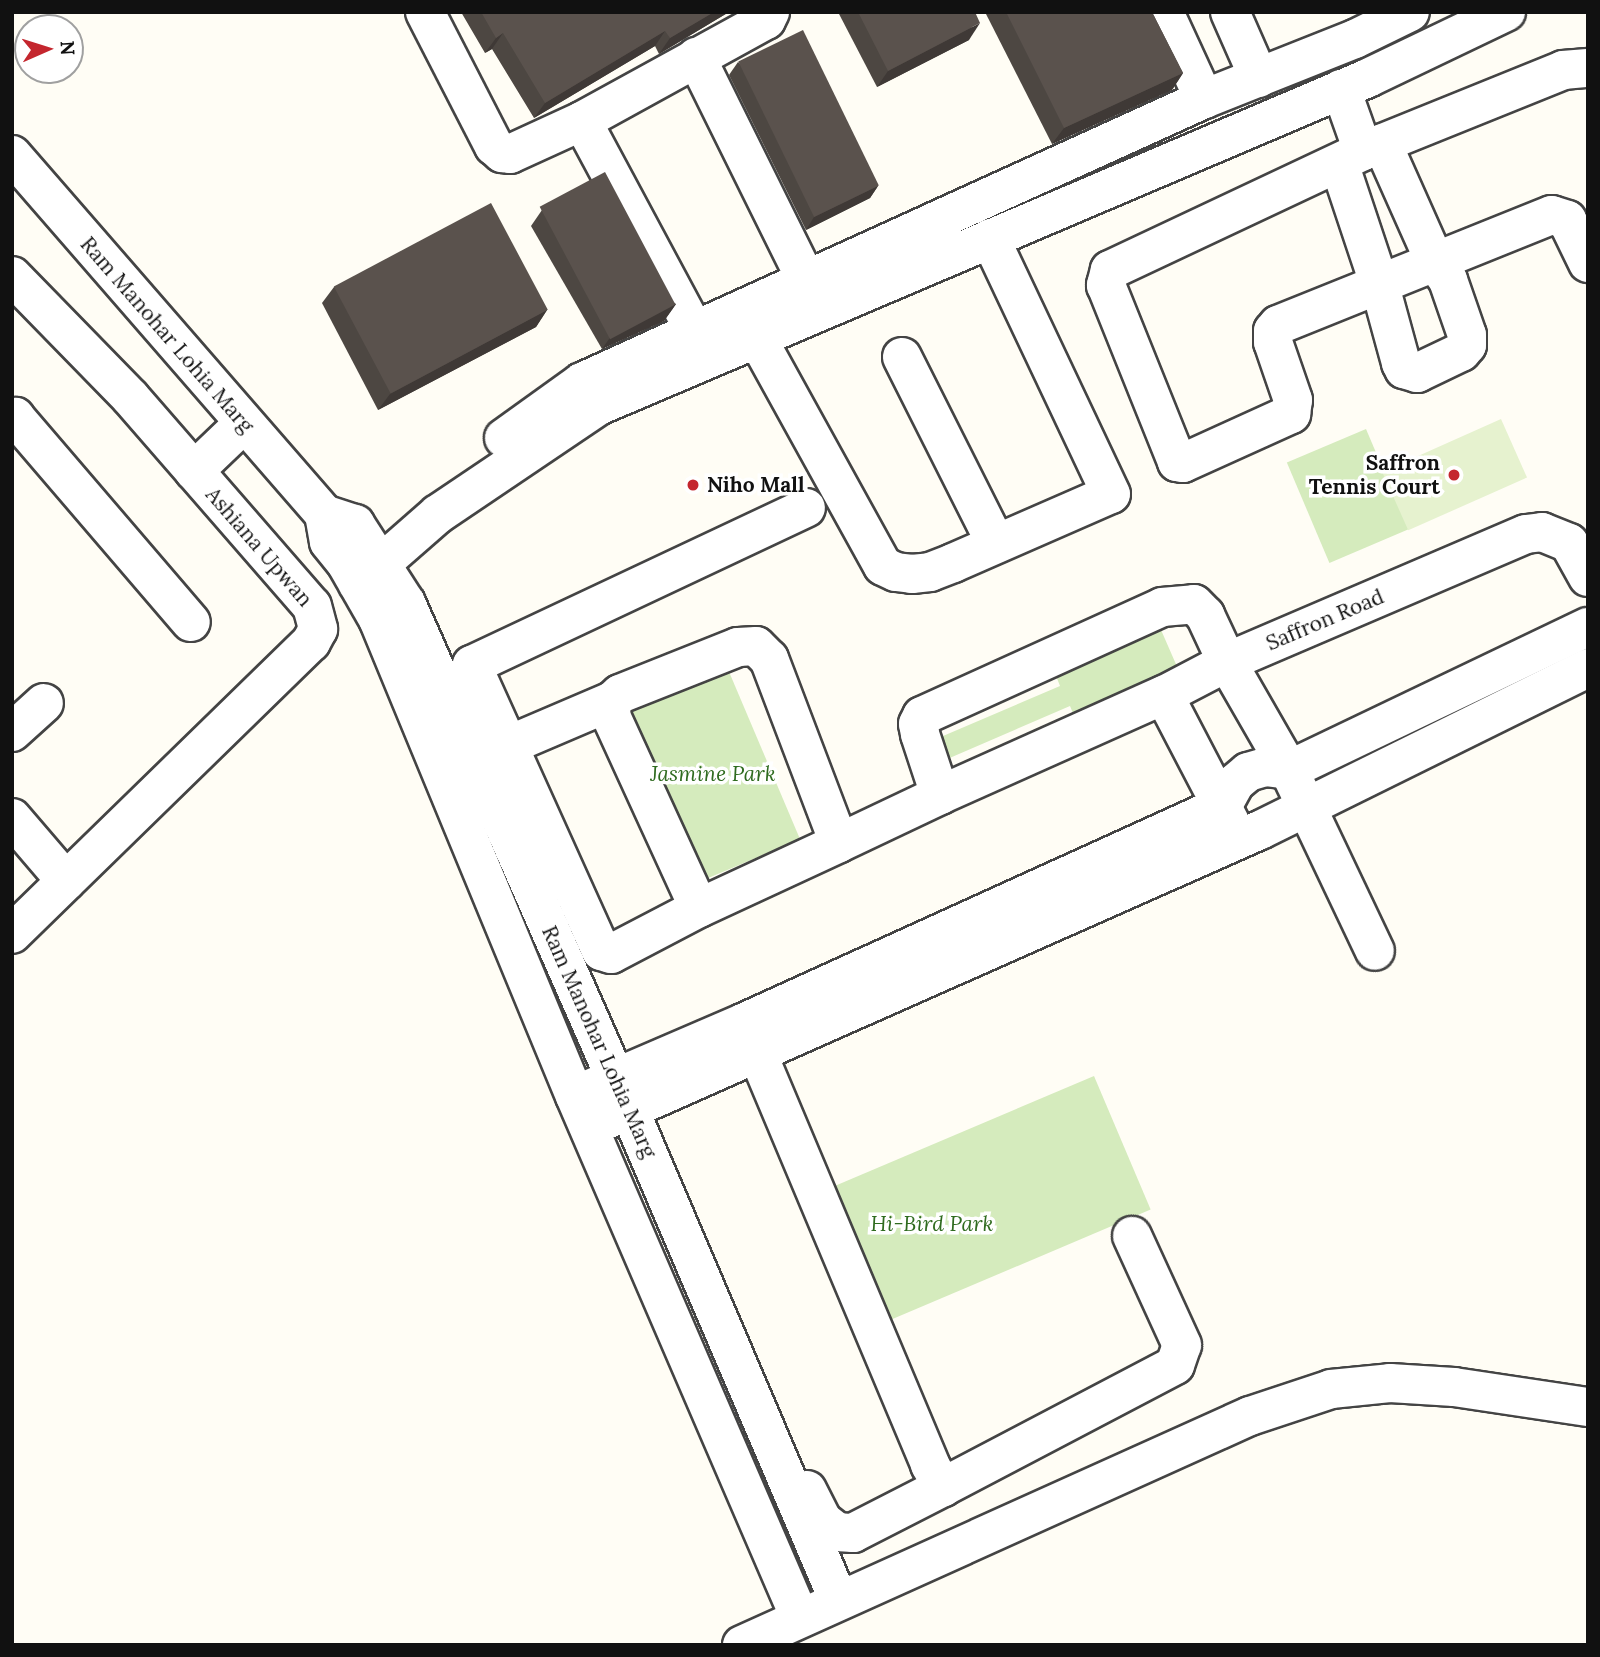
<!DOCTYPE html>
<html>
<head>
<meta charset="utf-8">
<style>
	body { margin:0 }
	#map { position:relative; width:1600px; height:1657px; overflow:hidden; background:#fffdf5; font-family:Lora,serif }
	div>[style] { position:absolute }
	.green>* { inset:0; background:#d5ebbd; transform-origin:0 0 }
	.pitch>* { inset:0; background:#e6f2cf; transform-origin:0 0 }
	.roads { filter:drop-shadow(2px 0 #444) drop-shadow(-2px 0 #444) drop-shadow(0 2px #444) drop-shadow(0 -2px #444) }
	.minor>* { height:38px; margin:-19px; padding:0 19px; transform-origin:19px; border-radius:19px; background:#fff }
	.wall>* { inset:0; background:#4d4742 }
	.shaded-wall>* { inset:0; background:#3f3936 }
	.building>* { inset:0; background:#5a524d; transform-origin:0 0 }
	.dots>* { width:19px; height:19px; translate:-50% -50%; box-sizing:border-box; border:4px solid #fff; border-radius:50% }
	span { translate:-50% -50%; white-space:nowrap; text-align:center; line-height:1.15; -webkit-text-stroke:7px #fff; paint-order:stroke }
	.street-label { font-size:21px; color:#111 }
	.poi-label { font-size:21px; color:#111; font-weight:700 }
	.right { translate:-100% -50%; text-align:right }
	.left { translate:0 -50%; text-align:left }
	.park-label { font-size:21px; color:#2f6b1f; font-style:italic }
	.frame { position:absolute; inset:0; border:14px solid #111; pointer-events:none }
	.north { position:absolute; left:14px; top:14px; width:70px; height:70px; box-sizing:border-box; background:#fff; border:2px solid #a0a0a0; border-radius:50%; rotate:87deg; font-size:19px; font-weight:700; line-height:28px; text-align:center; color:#111 }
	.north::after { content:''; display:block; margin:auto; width:24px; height:32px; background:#c4262e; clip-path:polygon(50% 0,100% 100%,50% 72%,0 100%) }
</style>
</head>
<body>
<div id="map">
	<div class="green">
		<div style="left:1366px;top:429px;width:109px;height:86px;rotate:67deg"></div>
		<div style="clip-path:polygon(1158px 623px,1182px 678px,1077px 723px,1070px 706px,945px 760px,936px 739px,1060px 686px,1053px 668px)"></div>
		<div style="left:727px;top:667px;width:187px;height:110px;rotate:67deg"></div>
		<div style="left:1094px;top:1076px;width:145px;height:283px;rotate:67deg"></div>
	</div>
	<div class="pitch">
		<div style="left:1501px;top:419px;width:64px;height:130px;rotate:66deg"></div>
	</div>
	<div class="roads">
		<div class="minor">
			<div style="left:425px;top:12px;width:151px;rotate:62.8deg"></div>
			<div style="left:494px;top:146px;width:11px;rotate:41deg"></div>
			<div style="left:502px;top:153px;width:8px;rotate:7deg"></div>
			<div style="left:510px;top:154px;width:79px;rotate:-24.6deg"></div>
			<div style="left:582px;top:121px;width:210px;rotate:-28.8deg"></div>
			<div style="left:766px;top:20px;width:9px;rotate:-63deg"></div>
			<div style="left:1164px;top:12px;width:96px;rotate:65.3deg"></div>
			<div style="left:1230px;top:12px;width:72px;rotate:66.3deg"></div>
			<div style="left:696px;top:57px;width:251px;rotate:63.7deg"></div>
			<div style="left:1341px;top:89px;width:66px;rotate:70.5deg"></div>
			<div style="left:1363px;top:151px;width:216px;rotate:-22deg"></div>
			<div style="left:1563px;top:70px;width:25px;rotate:-5deg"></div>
			<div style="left:582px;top:121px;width:239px;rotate:61.8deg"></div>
			<div style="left:1363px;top:151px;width:280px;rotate:154.8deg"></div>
			<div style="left:1110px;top:270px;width:16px;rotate:105deg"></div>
			<div style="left:1106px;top:285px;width:191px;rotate:68.1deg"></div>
			<div style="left:1177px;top:462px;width:6px;rotate:9deg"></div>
			<div style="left:1183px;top:463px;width:119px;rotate:-24.4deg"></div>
			<div style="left:1291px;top:414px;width:14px;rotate:-82deg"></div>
			<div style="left:1293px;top:400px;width:61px;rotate:-109deg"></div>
			<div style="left:1273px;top:342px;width:11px;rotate:-90deg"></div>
			<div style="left:1273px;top:331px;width:8px;rotate:-50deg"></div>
			<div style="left:1278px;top:325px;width:295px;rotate:-21.9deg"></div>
			<div style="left:1552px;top:215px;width:16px;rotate:18deg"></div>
			<div style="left:1567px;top:220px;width:48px;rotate:64deg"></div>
			<div style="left:12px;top:155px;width:476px;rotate:49deg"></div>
			<div style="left:324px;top:514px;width:33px;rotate:18deg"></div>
			<div style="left:355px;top:524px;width:94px;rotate:57.2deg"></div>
			<div style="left:406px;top:603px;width:553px;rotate:66.22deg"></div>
			<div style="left:629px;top:1109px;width:533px;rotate:66.9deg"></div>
			<div style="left:1339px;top:163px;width:130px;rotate:71.6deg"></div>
			<div style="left:1380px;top:286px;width:80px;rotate:74.7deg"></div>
			<div style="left:1401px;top:363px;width:7px;rotate:63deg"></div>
			<div style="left:1404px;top:369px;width:14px;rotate:17deg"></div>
			<div style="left:1417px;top:373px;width:49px;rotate:-25.5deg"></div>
			<div style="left:1461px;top:352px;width:9px;rotate:-49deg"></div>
			<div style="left:1467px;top:345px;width:10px;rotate:-90deg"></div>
			<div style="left:1467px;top:335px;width:58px;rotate:-109.1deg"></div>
			<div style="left:1448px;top:280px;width:22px;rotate:-126deg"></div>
			<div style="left:1435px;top:262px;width:130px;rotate:-114deg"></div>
			<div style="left:12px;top:276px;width:169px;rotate:45.7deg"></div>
			<div style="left:130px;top:397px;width:277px;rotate:49deg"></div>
			<div style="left:312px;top:606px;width:24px;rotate:75deg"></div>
			<div style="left:318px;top:629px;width:15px;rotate:118deg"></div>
			<div style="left:311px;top:642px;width:418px;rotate:135.7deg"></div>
			<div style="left:757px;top:338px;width:260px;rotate:61.1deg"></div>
			<div style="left:883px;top:566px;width:14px;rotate:25deg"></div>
			<div style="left:896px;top:572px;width:16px;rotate:7deg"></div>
			<div style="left:912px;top:574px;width:18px;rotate:-6deg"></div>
			<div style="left:930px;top:572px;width:25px;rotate:-21deg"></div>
			<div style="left:953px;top:563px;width:172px;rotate:-23.6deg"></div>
			<div style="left:1111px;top:494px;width:283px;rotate:-115.3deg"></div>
			<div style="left:902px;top:357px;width:209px;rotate:63.3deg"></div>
			<div style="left:12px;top:419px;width:4px;rotate:-34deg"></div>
			<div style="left:15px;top:417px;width:270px;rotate:49.4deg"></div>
			<div style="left:504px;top:438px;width:96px;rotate:-35.7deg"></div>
			<div style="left:582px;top:382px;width:683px;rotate:-24.46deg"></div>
			<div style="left:1204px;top:99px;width:162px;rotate:-21.7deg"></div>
			<div style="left:1355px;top:39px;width:61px;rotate:-26.1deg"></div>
			<div style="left:194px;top:471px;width:68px;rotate:-43.8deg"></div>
			<div style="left:324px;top:514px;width:28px;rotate:80deg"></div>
			<div style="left:329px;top:542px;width:27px;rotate:51deg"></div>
			<div style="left:346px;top:563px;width:64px;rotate:60.3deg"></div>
			<div style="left:378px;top:619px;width:516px;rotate:67.56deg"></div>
			<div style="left:575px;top:1096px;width:568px;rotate:66.68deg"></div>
			<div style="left:358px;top:584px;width:106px;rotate:-41.2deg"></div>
			<div style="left:438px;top:514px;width:193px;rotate:-34deg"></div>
			<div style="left:598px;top:406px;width:837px;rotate:-23.07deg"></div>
			<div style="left:1368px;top:78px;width:153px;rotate:-25.6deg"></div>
			<div style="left:12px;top:732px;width:43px;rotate:-42.2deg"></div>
			<div style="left:509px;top:745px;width:112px;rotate:-23.1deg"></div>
			<div style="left:940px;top:795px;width:64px;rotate:-108.2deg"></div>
			<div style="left:920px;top:734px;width:10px;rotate:-101deg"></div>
			<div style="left:918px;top:724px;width:9px;rotate:-63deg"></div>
			<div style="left:922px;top:716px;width:264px;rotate:-24.4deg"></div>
			<div style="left:1162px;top:607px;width:32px;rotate:-5deg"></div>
			<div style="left:1194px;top:604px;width:16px;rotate:45deg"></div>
			<div style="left:1205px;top:615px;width:52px;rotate:64.9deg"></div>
			<div style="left:1227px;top:662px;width:125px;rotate:60.1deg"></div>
			<div style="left:1289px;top:770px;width:200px;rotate:64.6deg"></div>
			<div style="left:12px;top:818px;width:83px;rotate:49.4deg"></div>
			<div style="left:1230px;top:822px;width:143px;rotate:-117.5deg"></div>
			<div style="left:1164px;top:695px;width:71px;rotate:-27.6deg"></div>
			<div style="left:1227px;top:662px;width:325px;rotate:-23.2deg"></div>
			<div style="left:1526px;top:534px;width:16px;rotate:-7deg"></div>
			<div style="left:1542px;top:532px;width:29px;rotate:22deg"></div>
			<div style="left:1569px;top:543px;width:39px;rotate:61deg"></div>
			<div style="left:839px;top:843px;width:197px;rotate:-110.8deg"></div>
			<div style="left:769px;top:659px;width:18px;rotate:-135deg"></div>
			<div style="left:756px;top:646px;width:18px;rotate:177deg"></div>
			<div style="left:738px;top:647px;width:127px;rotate:158.3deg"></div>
			<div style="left:620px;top:694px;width:11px;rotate:139deg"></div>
			<div style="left:612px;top:701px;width:15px;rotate:94deg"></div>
			<div style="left:611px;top:716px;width:211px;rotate:65.4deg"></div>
			<div style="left:699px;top:908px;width:154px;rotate:-24.9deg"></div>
			<div style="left:839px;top:843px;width:112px;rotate:-25.4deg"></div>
			<div style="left:940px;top:795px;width:245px;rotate:-24.1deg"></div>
			<div style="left:699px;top:908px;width:99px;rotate:152.4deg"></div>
			<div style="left:611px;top:954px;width:10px;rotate:-163deg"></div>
			<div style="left:601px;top:951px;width:314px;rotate:-114.3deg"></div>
			<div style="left:472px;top:665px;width:369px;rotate:-25.2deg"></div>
			<div style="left:748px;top:1031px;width:471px;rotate:67.2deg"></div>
			<div style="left:930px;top:1465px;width:26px;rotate:59deg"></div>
			<div style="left:943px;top:1487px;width:262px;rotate:-27.7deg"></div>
			<div style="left:1175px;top:1365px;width:21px;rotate:-71deg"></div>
			<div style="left:1182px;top:1345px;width:120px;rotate:-114.6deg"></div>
			<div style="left:592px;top:1088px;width:167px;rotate:-23.3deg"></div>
			<div style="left:745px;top:1022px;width:525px;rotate:-24.42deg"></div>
			<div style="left:1223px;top:805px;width:25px;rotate:-61deg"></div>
			<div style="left:1235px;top:783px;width:17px;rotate:-40deg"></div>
			<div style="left:1248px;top:772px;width:18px;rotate:-16deg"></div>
			<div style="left:1265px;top:767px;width:24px;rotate:7deg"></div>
			<div style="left:1289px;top:770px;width:331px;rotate:-25.6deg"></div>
			<div style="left:606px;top:1120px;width:715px;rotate:-23.91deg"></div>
			<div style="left:1260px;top:830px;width:366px;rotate:-26.3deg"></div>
			<div style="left:807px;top:1490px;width:35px;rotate:63deg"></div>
			<div style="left:823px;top:1521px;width:18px;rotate:38deg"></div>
			<div style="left:837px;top:1532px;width:16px;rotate:4deg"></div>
			<div style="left:853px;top:1533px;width:101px;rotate:-27.1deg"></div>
			<div style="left:742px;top:1645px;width:557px;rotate:-24.27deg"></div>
			<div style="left:1250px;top:1416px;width:85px;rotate:-18.4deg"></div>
			<div style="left:1331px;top:1389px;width:59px;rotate:-5.8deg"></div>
			<div style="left:1390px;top:1383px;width:64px;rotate:3.6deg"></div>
			<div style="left:1454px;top:1387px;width:135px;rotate:8.5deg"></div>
		</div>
	</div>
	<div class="wall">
		<div style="clip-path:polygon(461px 12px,729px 12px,659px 54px,655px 46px,534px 118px,492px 49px,485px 53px)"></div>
		<div style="clip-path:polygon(838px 12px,975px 12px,969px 40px,877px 87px)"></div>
		<div style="clip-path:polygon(987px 12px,1152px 12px,1183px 73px,1172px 90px,1052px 144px,986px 14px)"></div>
		<div style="clip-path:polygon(738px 62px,878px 186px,870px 198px,806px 230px,729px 75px)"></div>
		<div style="clip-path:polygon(542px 210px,676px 304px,664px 321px,602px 349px,531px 226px)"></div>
		<div style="clip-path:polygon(334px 287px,547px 310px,536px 327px,378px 410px,322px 303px)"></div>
	</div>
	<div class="shaded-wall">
		<div style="clip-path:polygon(714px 12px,729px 12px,659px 54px,670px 38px)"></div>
		<div style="clip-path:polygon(980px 23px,969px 40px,877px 87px,888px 71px)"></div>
		<div style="clip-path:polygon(665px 31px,655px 46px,534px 118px,545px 103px)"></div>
		<div style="clip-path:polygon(503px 33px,492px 49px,485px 53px,496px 38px)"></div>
		<div style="clip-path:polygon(1183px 73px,1172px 90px,1052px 144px,1064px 128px)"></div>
		<div style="clip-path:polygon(878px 186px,870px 198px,806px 230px,814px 217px)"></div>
		<div style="clip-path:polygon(676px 304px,664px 321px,602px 349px,614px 332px)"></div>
		<div style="clip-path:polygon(547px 310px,536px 327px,378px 410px,390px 394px)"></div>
	</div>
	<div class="building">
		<div style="clip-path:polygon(481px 12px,714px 12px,670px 38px,665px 31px,545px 103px,503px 33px,496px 38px)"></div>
		<div style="clip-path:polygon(858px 12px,975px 12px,980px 23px,888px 71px)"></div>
		<div style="clip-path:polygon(1006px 12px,1152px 12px,1183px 73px,1064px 128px)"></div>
		<div style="left:803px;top:30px;width:173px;height:72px;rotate:64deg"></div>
		<div style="left:605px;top:172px;width:150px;height:74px;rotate:62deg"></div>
		<div style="left:491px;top:203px;width:121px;height:178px;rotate:62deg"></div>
	</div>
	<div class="dots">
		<div style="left:1454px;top:475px;background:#c4262e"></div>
		<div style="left:693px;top:485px;background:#c4262e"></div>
	</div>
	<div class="street-label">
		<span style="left:167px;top:335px;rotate:49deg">Ram Manohar Lohia Marg</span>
		<span style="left:259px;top:547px;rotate:49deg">Ashiana Upwan</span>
		<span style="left:1325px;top:620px;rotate:-23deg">Saffron Road</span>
		<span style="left:599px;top:1042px;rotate:66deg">Ram Manohar Lohia Marg</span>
	</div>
	<div class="poi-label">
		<span class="right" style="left:1440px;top:475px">Saffron<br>Tennis Court</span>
		<span class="left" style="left:707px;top:485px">Niho Mall</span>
	</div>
	<div class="park-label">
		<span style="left:713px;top:774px">Jasmine Park</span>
		<span style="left:932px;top:1224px">Hi-Bird Park</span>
	</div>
	<div class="frame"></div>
	<div class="north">N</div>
</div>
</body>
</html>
